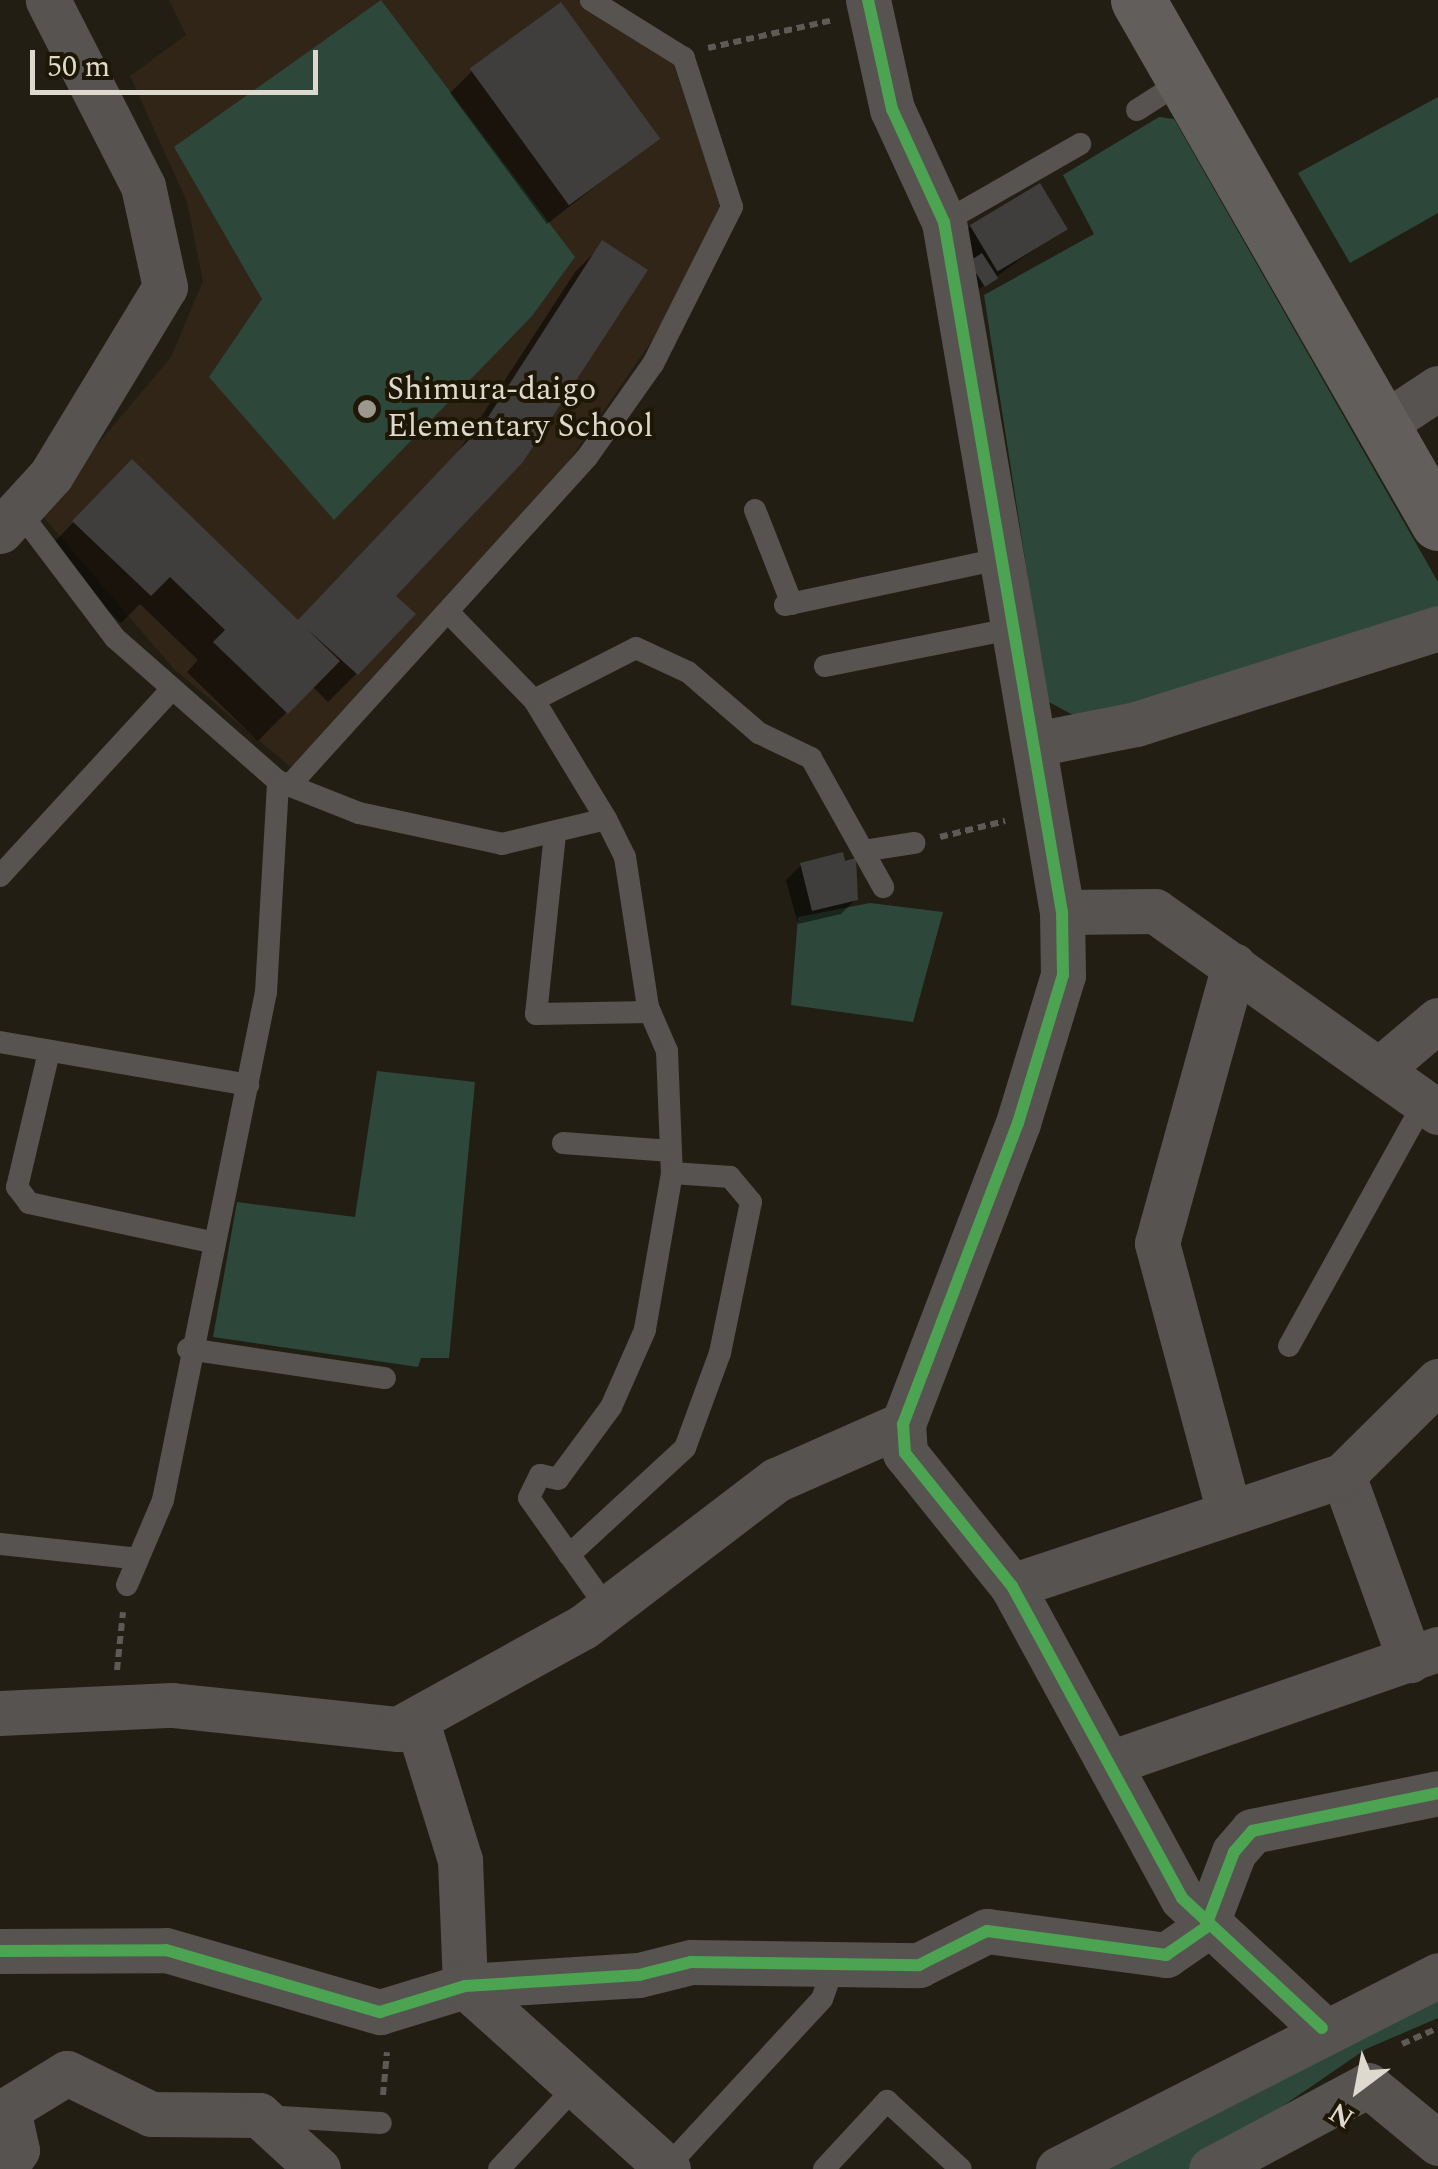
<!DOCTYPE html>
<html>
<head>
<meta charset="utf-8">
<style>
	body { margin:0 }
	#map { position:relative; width:1438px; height:2169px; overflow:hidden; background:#221e14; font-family:Spectral,serif }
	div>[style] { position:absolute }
	.education>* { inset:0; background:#302517 }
	.green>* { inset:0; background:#2d483a }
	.shadow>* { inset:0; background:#0007 }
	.building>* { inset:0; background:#403d3d; transform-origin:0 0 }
	.path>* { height:6px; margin-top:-3px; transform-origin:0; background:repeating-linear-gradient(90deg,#5e5a56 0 8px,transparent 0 13px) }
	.lane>* { height:22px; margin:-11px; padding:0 11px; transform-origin:11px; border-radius:11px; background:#565350 }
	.street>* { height:45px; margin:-22.5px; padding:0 22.5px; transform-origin:22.5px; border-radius:22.5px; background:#565350 }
	.secondary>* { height:55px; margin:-27.5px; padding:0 27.5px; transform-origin:27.5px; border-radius:27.5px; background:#625e5b }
	.cycleway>* { height:12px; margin:-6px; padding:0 6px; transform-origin:6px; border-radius:6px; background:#4ca352 }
	.dots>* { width:28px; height:28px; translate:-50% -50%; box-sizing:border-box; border:5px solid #1f1705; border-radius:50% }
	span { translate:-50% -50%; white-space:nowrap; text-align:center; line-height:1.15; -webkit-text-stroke:8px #1f1705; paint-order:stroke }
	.poi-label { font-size:32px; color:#ded9ce }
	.left { translate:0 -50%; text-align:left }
	.north { position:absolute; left:1308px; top:2039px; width:100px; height:100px; -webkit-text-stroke:8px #1f1705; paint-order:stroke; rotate:212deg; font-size:28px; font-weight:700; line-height:40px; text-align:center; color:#ded9ce }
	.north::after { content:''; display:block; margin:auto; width:35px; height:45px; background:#ded9ce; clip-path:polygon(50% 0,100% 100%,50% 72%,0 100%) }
	.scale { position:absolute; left:30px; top:50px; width:288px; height:45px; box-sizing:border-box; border:5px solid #ded9ce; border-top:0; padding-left:12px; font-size:30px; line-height:35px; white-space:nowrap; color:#ded9ce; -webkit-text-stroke:8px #1f1705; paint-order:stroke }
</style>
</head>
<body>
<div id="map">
	<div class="education">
		<div style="clip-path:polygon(169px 0,577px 0,676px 66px,721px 203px,673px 310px,569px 461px,293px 769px,174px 669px,40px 513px,171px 357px,203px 281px,187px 202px,130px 76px,186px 35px)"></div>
	</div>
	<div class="green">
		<div style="clip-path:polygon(381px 0,575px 257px,532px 316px,334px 520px,209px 377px,262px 299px,174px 147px)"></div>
		<div style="clip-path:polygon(1438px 97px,1438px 213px,1350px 263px,1298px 173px)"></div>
		<div style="clip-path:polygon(1159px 117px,1174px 119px,1438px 582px,1438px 610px,1172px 697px,1075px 716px,1047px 701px,984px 295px,1094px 234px,1063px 175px)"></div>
		<div style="clip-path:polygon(870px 903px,943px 912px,913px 1022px,791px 1005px,798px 917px)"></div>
		<div style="clip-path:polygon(377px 1071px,475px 1082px,449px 1358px,421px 1358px,418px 1367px,213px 1337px,237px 1202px,355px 1217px)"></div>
		<div style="clip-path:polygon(1438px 1983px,1438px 2018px,1366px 2049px,1191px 2169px,1081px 2169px)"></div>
	</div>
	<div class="shadow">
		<div style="clip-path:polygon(472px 71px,658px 138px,547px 224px,450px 93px)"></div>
		<div style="clip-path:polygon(971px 226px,1064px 228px,976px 291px,957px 241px)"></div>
		<div style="clip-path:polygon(603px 244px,393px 596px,357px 673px,328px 702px,312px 686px,258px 741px,187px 672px,198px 660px,140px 604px,121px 623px,46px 551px,103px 491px,297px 623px,455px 457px,575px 272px)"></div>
		<div style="clip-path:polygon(801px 865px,856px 899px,841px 914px,798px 924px,786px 880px)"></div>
	</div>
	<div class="building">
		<div style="left:561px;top:2px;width:169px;height:113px;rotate:54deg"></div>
		<div style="left:1040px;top:183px;width:54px;height:82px;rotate:59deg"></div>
		<div style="clip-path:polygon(602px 240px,648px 270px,523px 462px,396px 596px,416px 614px,358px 675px,306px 628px,340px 661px,288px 714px,213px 642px,225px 630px,170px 577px,151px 596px,72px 521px,132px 459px,298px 620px,483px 425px)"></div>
		<div style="left:982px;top:253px;width:30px;height:16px;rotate:57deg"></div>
		<div style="clip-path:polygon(843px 852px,845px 861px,856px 858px,858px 900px,812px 911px,800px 863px)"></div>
	</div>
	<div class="path">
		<div style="left:708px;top:48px;width:128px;rotate:-12.6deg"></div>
		<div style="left:940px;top:837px;width:67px;rotate:-13.8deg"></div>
		<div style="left:117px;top:1670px;width:58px;rotate:-84.1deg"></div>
		<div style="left:1402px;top:2044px;width:39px;rotate:-24deg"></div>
		<div style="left:383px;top:2095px;width:43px;rotate:-84.7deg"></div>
	</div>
	<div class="lane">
		<div style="left:1137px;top:110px;width:56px;rotate:-32.6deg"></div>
		<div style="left:944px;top:222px;width:157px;rotate:-29.8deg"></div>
		<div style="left:755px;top:510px;width:101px;rotate:68.5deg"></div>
		<div style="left:22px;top:515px;width:154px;rotate:52.9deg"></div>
		<div style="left:115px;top:638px;width:217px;rotate:41.3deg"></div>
		<div style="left:278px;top:781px;width:87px;rotate:21.6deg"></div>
		<div style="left:359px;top:813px;width:146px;rotate:12.2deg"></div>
		<div style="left:502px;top:844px;width:107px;rotate:-13.5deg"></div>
		<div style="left:785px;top:605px;width:224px;rotate:-12.1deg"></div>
		<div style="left:449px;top:613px;width:122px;rotate:45.7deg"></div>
		<div style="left:534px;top:700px;width:139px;rotate:58.8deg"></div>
		<div style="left:606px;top:819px;width:42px;rotate:63.4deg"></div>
		<div style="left:625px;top:857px;width:152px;rotate:81.3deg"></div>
		<div style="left:648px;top:1007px;width:48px;rotate:66.6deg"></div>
		<div style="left:667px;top:1051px;width:122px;rotate:87.7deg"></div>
		<div style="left:672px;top:1173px;width:159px;rotate:99.8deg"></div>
		<div style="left:645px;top:1330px;width:84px;rotate:113.8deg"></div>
		<div style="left:611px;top:1407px;width:89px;rotate:126.4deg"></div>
		<div style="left:558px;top:1479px;width:18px;rotate:-167deg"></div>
		<div style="left:540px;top:1475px;width:25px;rotate:116deg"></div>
		<div style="left:529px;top:1498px;width:131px;rotate:54.6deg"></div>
		<div style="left:825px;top:666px;width:195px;rotate:-11.3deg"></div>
		<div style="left:534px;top:700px;width:114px;rotate:-27deg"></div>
		<div style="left:636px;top:648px;width:57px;rotate:24.8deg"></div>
		<div style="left:688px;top:672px;width:94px;rotate:40.7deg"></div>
		<div style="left:759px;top:733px;width:58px;rotate:25.7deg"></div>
		<div style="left:811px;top:758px;width:148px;rotate:60.8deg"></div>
		<div style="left:289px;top:786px;width:445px;rotate:-47.8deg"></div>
		<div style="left:588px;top:456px;width:113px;rotate:-54.8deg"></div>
		<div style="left:653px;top:364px;width:176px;rotate:-63.3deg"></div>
		<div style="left:732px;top:207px;width:157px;rotate:-107.9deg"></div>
		<div style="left:684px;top:58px;width:110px;rotate:-148.1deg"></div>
		<div style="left:555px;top:834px;width:181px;rotate:96deg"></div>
		<div style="left:536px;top:1014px;width:114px;rotate:-1deg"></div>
		<div style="left:869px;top:850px;width:46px;rotate:-8.8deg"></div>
		<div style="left:0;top:876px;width:251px;rotate:-47.4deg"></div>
		<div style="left:0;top:1042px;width:252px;rotate:9.8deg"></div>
		<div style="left:49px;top:1052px;width:139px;rotate:103.3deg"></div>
		<div style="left:17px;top:1187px;width:20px;rotate:53deg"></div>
		<div style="left:29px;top:1203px;width:186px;rotate:12.1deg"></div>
		<div style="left:563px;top:1143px;width:108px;rotate:4.2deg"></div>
		<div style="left:1289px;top:1346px;width:279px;rotate:-61deg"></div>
		<div style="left:188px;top:1349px;width:199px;rotate:8.4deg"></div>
		<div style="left:0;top:1544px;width:133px;rotate:6.1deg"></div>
		<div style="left:569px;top:1555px;width:158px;rotate:-42.7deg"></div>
		<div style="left:685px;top:1448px;width:101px;rotate:-69.8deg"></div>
		<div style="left:720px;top:1353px;width:154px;rotate:-78.4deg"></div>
		<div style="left:751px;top:1202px;width:33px;rotate:-130deg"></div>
		<div style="left:730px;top:1177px;width:58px;rotate:-176.1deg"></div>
		<div style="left:127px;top:1585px;width:92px;rotate:-67deg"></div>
		<div style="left:163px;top:1500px;width:518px;rotate:-78.54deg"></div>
		<div style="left:266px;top:992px;width:211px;rotate:-86.7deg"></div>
		<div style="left:264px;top:2116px;width:117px;rotate:3.4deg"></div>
		<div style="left:667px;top:2167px;width:229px;rotate:-47.3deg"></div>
		<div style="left:822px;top:1999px;width:32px;rotate:-70deg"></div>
		<div style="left:499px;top:2169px;width:113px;rotate:-47.1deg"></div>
		<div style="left:824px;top:2169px;width:93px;rotate:-47.2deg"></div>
		<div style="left:887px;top:2101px;width:100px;rotate:42.6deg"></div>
	</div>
	<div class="street">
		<div style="left:868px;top:0;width:112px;rotate:77.6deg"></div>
		<div style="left:892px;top:109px;width:124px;rotate:65.3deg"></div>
		<div style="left:944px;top:222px;width:700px;rotate:80.3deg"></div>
		<div style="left:1062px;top:912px;width:63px;rotate:89.1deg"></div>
		<div style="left:1063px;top:975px;width:155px;rotate:106.9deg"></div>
		<div style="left:1018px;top:1123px;width:322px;rotate:110.9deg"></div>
		<div style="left:903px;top:1424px;width:29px;rotate:86deg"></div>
		<div style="left:905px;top:1453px;width:171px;rotate:51.2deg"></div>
		<div style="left:1012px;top:1586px;width:355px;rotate:61.4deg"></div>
		<div style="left:1182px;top:1898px;width:191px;rotate:42.9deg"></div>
		<div style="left:1382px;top:425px;width:67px;rotate:-33.5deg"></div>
		<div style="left:0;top:531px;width:76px;rotate:-47.7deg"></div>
		<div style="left:51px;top:475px;width:220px;rotate:-58.8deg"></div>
		<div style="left:165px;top:287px;width:103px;rotate:-102.3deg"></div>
		<div style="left:143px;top:186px;width:209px;rotate:-117.1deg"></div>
		<div style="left:1035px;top:744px;width:103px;rotate:-11.2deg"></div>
		<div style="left:1136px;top:724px;width:317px;rotate:-17.6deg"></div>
		<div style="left:1062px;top:912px;width:93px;rotate:-0.6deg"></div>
		<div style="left:1155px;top:911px;width:347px;rotate:35.4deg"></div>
		<div style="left:1380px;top:1069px;width:76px;rotate:-40.2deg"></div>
		<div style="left:1343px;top:1475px;width:197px;rotate:70.1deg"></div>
		<div style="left:1229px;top:1512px;width:278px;rotate:-105deg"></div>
		<div style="left:1157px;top:1243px;width:288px;rotate:-74.5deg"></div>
		<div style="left:1012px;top:1586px;width:349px;rotate:-18.5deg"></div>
		<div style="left:1343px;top:1475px;width:134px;rotate:-44.7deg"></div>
		<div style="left:0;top:1713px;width:172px;rotate:-2.7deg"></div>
		<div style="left:172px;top:1705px;width:227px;rotate:6.1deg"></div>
		<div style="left:398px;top:1729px;width:211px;rotate:-28.9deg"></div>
		<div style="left:583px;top:1627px;width:243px;rotate:-37.3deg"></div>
		<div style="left:776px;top:1480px;width:139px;rotate:-23.8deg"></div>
		<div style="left:417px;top:1722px;width:145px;rotate:72.7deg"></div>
		<div style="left:460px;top:1860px;width:126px;rotate:87.7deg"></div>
		<div style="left:465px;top:1986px;width:273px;rotate:42deg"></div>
		<div style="left:1110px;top:1763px;width:347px;rotate:-19.2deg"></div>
		<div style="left:0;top:1951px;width:166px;rotate:-0.3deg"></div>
		<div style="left:166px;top:1950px;width:223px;rotate:16.2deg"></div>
		<div style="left:380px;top:2012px;width:89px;rotate:-17deg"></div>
		<div style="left:465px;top:1986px;width:174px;rotate:-3.6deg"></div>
		<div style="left:639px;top:1975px;width:54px;rotate:-14deg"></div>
		<div style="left:691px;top:1962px;width:228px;rotate:0.8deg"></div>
		<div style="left:919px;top:1965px;width:76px;rotate:-26.6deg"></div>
		<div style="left:987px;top:1931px;width:181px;rotate:7.6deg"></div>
		<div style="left:1166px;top:1955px;width:47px;rotate:-34.7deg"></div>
		<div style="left:1205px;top:1928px;width:81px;rotate:-69.1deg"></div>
		<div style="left:1234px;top:1852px;width:28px;rotate:-49deg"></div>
		<div style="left:1252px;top:1831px;width:190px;rotate:-11.5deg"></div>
		<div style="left:4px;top:2169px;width:23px;rotate:-56deg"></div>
		<div style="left:17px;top:2150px;width:42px;rotate:-102.4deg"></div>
		<div style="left:8px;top:2109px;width:69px;rotate:-31.4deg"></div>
		<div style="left:67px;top:2073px;width:93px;rotate:26deg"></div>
		<div style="left:151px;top:2114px;width:108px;rotate:0.5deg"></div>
		<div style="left:259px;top:2115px;width:80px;rotate:42.5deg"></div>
		<div style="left:1058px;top:2169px;width:427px;rotate:-27deg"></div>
		<div style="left:1211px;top:2169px;width:178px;rotate:-28.1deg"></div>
		<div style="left:1368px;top:2085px;width:91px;rotate:39.6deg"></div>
	</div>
	<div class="secondary">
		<div style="left:1138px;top:0;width:603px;rotate:60.16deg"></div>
	</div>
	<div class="cycleway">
		<div style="left:868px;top:0;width:112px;rotate:77.6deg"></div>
		<div style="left:892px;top:109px;width:124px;rotate:65.3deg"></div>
		<div style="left:944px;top:222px;width:700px;rotate:80.3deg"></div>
		<div style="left:1062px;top:912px;width:63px;rotate:89.1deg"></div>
		<div style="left:1063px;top:975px;width:155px;rotate:106.9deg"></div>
		<div style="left:1018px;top:1123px;width:322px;rotate:110.9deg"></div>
		<div style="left:903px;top:1424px;width:29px;rotate:86deg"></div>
		<div style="left:905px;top:1453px;width:171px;rotate:51.2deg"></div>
		<div style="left:1012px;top:1586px;width:355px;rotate:61.4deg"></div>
		<div style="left:1182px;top:1898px;width:191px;rotate:42.9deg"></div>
		<div style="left:0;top:1951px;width:166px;rotate:-0.3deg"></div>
		<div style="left:166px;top:1950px;width:223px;rotate:16.2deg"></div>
		<div style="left:380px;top:2012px;width:89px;rotate:-17deg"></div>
		<div style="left:465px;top:1986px;width:174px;rotate:-3.6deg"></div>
		<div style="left:639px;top:1975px;width:54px;rotate:-14deg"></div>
		<div style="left:691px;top:1962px;width:228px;rotate:0.8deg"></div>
		<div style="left:919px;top:1965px;width:76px;rotate:-26.6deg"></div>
		<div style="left:987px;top:1931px;width:181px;rotate:7.6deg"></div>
		<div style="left:1166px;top:1955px;width:47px;rotate:-34.7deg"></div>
		<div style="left:1205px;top:1928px;width:81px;rotate:-69.1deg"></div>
		<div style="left:1234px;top:1852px;width:28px;rotate:-49deg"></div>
		<div style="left:1252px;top:1831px;width:190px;rotate:-11.5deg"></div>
	</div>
	<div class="dots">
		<div style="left:367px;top:409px;background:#9c988d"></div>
	</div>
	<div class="poi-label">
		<span class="left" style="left:387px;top:409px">Shimura-daigo<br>Elementary School</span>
	</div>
	<div class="north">N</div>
	<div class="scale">50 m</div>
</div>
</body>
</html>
